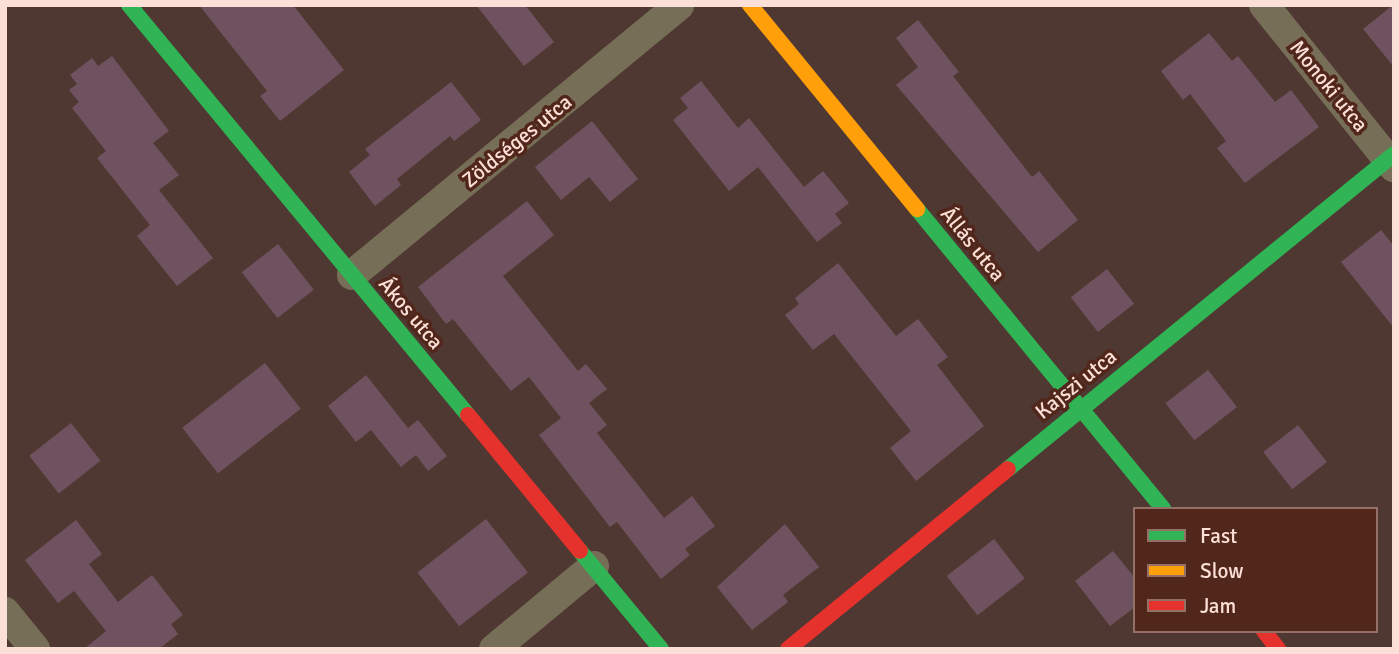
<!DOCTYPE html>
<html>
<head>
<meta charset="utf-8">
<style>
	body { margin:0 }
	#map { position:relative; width:1399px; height:654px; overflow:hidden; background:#503832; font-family:Signika,sans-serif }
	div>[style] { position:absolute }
	.building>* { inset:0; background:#6f525f; transform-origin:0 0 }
	.street>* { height:30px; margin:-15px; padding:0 15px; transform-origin:15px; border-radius:15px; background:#766e57 }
	.fast>* { height:16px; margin:-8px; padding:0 8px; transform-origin:8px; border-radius:8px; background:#30b455 }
	.slow>* { height:16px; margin:-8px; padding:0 8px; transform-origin:8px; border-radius:8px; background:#ff9f0a }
	.jam>* { height:16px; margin:-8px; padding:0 8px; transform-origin:8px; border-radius:8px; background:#e5322d }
	span { translate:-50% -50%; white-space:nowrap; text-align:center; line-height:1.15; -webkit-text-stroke:7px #51261b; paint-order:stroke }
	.street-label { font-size:21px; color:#fcdfd7 }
	.frame { position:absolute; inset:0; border:7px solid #fcdfd7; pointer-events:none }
	.legend { position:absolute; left:1133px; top:507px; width:245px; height:126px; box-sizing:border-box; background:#51261b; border:2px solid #957066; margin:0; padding:9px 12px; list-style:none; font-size:21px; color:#fcdfd7 }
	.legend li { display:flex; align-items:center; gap:14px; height:35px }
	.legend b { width:35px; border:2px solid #957066 }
</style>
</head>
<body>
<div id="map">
	<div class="building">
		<div style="clip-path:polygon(199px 5px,293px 5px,344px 70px,280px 121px,260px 96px,267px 91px)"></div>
		<div style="clip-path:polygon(476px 5px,525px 5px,554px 42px,524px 66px)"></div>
		<div style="clip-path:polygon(1393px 5px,1394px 5px,1394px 67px,1363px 29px)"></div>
		<div style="clip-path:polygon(918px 20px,959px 72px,953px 76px,1032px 177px,1039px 171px,1078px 220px,1038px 252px,896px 85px,918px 67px,896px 38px)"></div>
		<div style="clip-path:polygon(1209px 33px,1232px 61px,1238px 56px,1275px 102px,1291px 90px,1319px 127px,1245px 183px,1217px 148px,1226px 141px,1190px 94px,1183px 100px,1161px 71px)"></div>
		<div style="clip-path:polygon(112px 56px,169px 131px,153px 143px,179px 175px,159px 190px,213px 258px,177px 286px,137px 236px,150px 225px,97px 158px,106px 151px,72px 108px,79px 102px,69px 90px,77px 84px,70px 75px,92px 58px,98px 66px)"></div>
		<div style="clip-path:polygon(701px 81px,738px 128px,749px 118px,804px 187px,823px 171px,849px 203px,835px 214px,842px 223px,817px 242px,758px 167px,729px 191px,673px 120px,688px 108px,680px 98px)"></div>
		<div style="clip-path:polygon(451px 82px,481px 120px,454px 141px,450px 136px,397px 179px,401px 185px,375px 206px,349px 172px,370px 155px,365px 149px)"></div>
		<div style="clip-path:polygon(592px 121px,638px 179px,610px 202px,589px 177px,561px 200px,535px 167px)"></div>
		<div style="clip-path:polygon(527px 201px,554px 235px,503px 276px,578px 371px,586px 364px,607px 389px,589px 403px,607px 425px,597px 433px,664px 518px,692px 496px,715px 526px,685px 549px,690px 555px,661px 579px,617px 522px,610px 527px,539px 435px,561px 418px,529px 377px,511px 391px,453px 319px,446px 324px,418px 287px)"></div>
		<div style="clip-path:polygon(1381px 230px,1394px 246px,1394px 328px,1341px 262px)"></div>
		<div style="left:278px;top:244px;width:58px;height:46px;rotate:52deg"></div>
		<div style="clip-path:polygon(838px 263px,896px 336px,918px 319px,948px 357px,937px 365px,984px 426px,916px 481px,890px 448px,911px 431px,834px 334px,813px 350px,785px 315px,799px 304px,795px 298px)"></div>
		<div style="left:1107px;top:269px;width:44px;height:46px;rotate:52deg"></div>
		<div style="left:265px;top:363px;width:58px;height:105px;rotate:52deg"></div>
		<div style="left:1208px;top:370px;width:47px;height:54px;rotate:52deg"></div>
		<div style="clip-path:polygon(366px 375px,408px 428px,418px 420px,447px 456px,428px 471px,416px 455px,401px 467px,371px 430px,356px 442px,328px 406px)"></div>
		<div style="left:71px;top:423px;width:48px;height:53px;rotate:52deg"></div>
		<div style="left:1298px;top:425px;width:47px;height:44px;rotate:52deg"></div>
		<div style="left:486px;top:519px;width:68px;height:87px;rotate:52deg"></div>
		<div style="clip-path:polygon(76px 520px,102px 554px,89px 564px,118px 602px,152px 575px,183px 615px,171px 624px,178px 634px,159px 649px,84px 649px,106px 631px,74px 591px,58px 603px,25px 560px)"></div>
		<div style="clip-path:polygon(785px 524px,819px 567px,783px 595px,788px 602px,752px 630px,717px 587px)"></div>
		<div style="left:994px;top:539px;width:50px;height:60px;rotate:52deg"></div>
		<div style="clip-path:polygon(1113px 551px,1135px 578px,1135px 607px,1110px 626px,1075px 581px)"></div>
	</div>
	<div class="street">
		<div style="left:1264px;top:5px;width:208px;rotate:51.3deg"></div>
		<div style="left:352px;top:275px;width:424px;rotate:-39.5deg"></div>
		<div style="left:5px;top:612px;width:48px;rotate:51deg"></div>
		<div style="left:494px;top:649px;width:130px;rotate:-39.7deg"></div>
	</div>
	<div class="fast">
		<div style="left:129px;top:5px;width:532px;rotate:50.42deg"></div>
		<div style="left:917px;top:209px;width:388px;rotate:50.6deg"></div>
		<div style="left:1008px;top:469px;width:498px;rotate:-39.2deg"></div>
		<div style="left:580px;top:551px;width:127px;rotate:50.4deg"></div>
	</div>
	<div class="slow">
		<div style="left:750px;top:5px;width:264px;rotate:50.7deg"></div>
	</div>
	<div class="jam">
		<div style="left:468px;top:415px;width:176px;rotate:50.5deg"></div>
		<div style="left:1264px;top:631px;width:23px;rotate:52deg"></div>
		<div style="left:788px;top:649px;width:284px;rotate:-39.3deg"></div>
	</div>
	<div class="street-label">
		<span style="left:1329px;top:86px;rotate:51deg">Monoki utca</span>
		<span style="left:517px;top:141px;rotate:-39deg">Zöldséges utca</span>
		<span style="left:973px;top:244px;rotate:51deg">Állás utca</span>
		<span style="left:411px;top:313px;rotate:50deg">Ákos utca</span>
		<span style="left:1076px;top:384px;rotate:-39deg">Kajszi utca</span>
	</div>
	<div class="frame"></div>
	<ul class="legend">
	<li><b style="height:9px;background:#30b455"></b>Fast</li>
	<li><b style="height:9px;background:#ff9f0a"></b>Slow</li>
	<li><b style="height:9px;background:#e5322d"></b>Jam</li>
	</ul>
</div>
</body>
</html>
